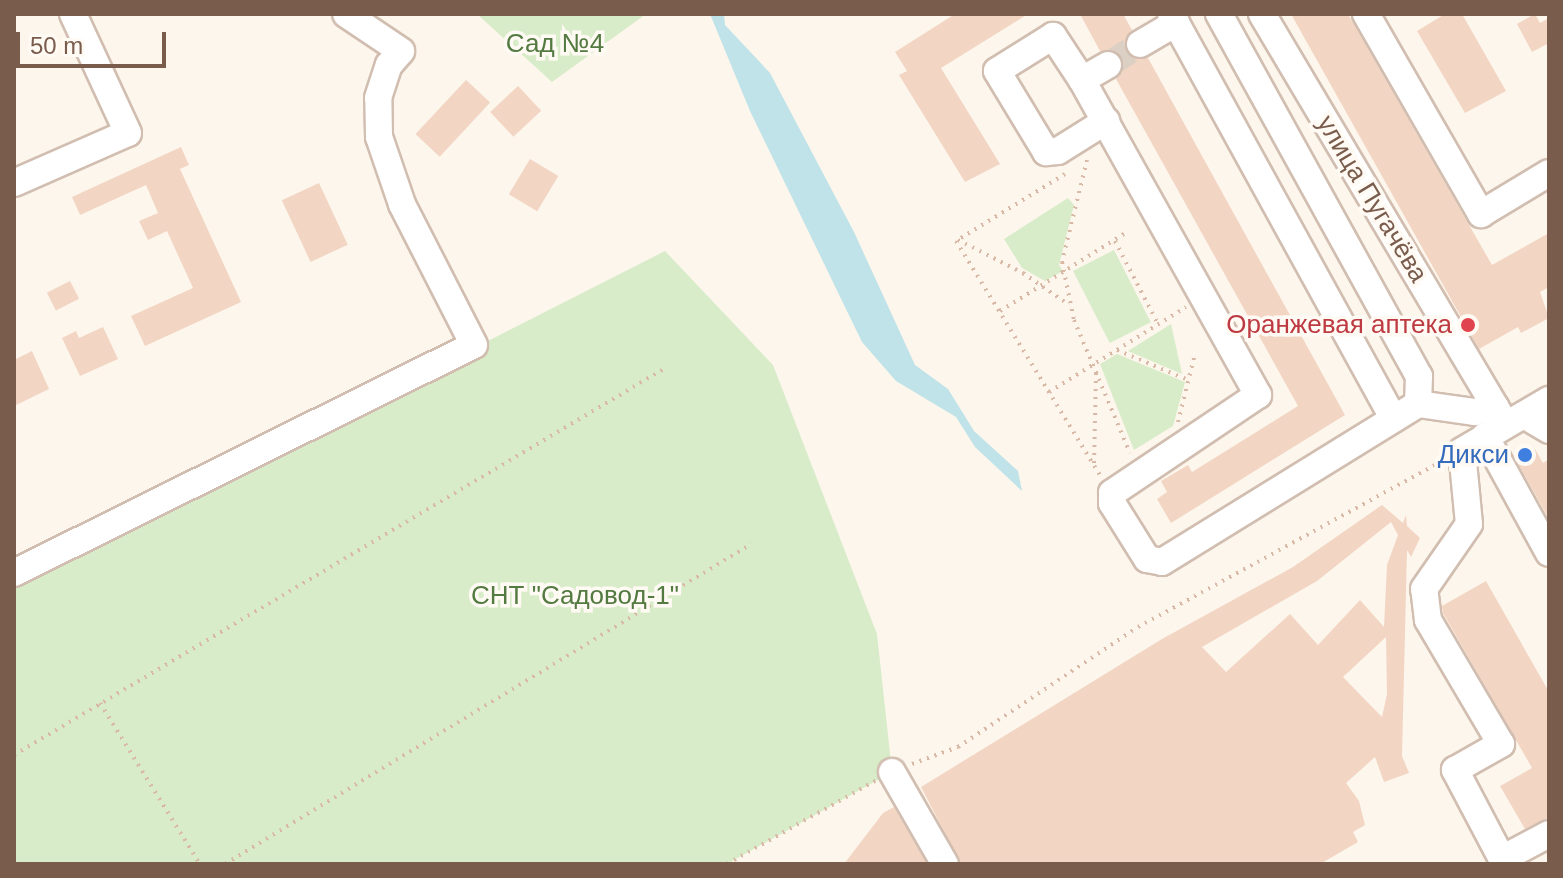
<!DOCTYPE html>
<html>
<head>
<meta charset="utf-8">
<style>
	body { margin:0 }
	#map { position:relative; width:1563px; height:878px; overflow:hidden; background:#fdf6ec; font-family:Helvetica,sans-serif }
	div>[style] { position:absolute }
	.green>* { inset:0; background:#d8ecc9; transform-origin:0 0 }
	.water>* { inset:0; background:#bfe3e8 }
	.building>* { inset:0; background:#f3d5c3; transform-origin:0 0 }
	.minor-tunnel>* { height:26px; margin-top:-13px; transform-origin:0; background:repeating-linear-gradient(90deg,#dcd0c4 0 26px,transparent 0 39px) }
	.path>* { height:4px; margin-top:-2px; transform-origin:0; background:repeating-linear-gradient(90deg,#d9b8a5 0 2px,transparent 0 8px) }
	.roads { filter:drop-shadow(2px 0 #d1beb0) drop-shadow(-2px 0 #d1beb0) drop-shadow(0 2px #d1beb0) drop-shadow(0 -2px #d1beb0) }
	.minor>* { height:26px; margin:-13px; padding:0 13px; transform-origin:13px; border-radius:13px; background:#fff }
	.dots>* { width:22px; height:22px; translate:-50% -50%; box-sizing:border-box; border:4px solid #fffaf3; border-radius:50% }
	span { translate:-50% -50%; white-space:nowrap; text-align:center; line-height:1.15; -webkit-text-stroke:7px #fffaf3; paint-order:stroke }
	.park-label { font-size:26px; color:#537a41 }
	.street-label { font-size:26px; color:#7a5c4d }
	.health-label { font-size:26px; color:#be3a42 }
	.right { translate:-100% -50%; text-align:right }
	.shop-label { font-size:26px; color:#366cbe }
	.frame { position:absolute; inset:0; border:16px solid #7a5c4d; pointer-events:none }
	.scale { position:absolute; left:16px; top:32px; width:150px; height:36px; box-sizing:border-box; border:4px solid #7a5c4d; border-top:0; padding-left:10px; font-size:24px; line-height:28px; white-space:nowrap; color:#7a5c4d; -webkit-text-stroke:6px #fffaf3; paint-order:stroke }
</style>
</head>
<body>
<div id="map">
	<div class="green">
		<div style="clip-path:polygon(477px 14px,646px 14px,552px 82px)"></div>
		<div style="clip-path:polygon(1068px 198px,1074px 205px,1059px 265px,1063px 271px,1045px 281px,1022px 268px,1004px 239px)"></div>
		<div style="left:1114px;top:250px;width:81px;height:46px;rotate:63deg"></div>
		<div style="clip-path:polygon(665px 251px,773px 365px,877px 634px,892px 772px,727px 864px,14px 864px,14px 582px)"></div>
		<div style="clip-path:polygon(1171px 324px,1182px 374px,1128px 351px)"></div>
		<div style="clip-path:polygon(1117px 354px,1185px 382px,1173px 426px,1134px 450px,1100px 364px)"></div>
	</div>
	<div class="water">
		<div style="clip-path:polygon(710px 14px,724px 14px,725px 25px,770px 73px,854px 232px,915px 365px,948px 389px,974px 431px,1018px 471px,1022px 491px,975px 447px,956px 417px,896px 381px,862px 342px,750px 111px)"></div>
	</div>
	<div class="building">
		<div style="clip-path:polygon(955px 14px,1028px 14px,941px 68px,1000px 164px,965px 182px,899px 75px,907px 71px,895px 52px)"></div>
		<div style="clip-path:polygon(1080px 14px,1123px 14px,1132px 30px,1126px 37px,1126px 51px,1133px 58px,1148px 58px,1345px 415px,1171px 523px,1157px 499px,1167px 492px,1161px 481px,1188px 465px,1192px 472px,1298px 406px,1116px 79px,1122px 72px,1122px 58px,1115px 51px,1100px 51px)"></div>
		<div style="clip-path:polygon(1291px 14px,1348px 14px,1492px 265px,1549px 233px,1549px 287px,1540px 292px,1549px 318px,1521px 333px,1518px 327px,1479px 349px)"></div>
		<div style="clip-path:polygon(1445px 14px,1462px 14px,1506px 91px,1465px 113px,1417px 31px)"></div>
		<div style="clip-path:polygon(1535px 14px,1540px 23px,1549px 18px,1549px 43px,1532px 52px,1517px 24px)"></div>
		<div style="left:466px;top:80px;width:33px;height:74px;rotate:43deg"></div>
		<div style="left:518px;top:86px;width:34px;height:38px;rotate:47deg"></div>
		<div style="clip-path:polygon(181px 147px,189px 165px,180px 169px,241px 302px,145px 346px,131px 316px,193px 288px,167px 231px,148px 240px,139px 221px,158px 213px,146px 185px,80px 215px,72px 197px)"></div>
		<div style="left:530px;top:159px;width:33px;height:41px;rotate:31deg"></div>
		<div style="left:319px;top:183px;width:68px;height:41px;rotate:65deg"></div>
		<div style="left:70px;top:281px;width:20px;height:26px;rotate:63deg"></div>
		<div style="clip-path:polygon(103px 327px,118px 359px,80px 376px,62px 338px,76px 331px,79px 338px)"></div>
		<div style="clip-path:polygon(32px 351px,49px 389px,14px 406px,14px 360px)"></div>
		<div style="clip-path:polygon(1535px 449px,1543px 463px,1549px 459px,1549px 519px,1516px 460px)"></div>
		<div style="clip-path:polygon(evenodd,1382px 505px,1403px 523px,1406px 515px,1407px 526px,1420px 538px,1411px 557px,1407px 550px,1402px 756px,1409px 773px,1384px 782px,1375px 757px,1346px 783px,1359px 801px,1365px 825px,1353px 832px,1358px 842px,1320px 864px,961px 864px,921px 787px,1162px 639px,1293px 567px,1382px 505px,1391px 522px,1398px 535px,1387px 565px,1384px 627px,1360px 600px,1318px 645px,1290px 614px,1226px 672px,1202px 647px,1317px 581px,1391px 522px,1382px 505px,1386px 637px,1387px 694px,1382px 717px,1343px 677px,1386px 637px)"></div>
		<div style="clip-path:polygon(1486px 581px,1549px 692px,1549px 817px,1525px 829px,1500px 786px,1532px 768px,1443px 613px,1442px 606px)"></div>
		<div style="clip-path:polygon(894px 807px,927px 864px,844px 864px,883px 813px)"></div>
	</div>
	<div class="minor-tunnel">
		<div style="left:1108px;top:65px;width:38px;rotate:-33deg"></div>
	</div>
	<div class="path">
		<div style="left:1087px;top:160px;width:105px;rotate:103.8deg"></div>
		<div style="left:1062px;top:262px;width:59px;rotate:78.3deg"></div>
		<div style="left:1074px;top:320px;width:144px;rotate:67.2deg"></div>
		<div style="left:1065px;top:174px;width:128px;rotate:148.4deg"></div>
		<div style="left:956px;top:241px;width:275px;rotate:58.4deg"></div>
		<div style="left:958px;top:240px;width:73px;rotate:26.9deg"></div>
		<div style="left:1023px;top:273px;width:56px;rotate:34.8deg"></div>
		<div style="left:1115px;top:241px;width:93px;rotate:62.6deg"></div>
		<div style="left:1000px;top:311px;width:150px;rotate:-31.9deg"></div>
		<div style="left:1117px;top:350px;width:77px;rotate:22.9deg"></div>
		<div style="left:1049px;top:392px;width:161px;rotate:-31.8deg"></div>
		<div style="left:1178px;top:422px;width:70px;rotate:-76deg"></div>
		<div style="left:1094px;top:463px;width:91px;rotate:-88.7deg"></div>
		<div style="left:100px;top:703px;width:190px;rotate:58.2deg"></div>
		<div style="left:14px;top:755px;width:760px;rotate:-30.72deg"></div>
		<div style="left:912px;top:764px;width:49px;rotate:-20.3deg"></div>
		<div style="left:958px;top:747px;width:216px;rotate:-33.7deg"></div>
		<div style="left:1138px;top:627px;width:345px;rotate:-28.6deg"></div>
		<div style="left:225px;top:864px;width:616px;rotate:-31.31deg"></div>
		<div style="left:727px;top:864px;width:170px;rotate:-29.3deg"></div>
	</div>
	<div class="roads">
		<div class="minor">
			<div style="left:1171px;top:14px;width:462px;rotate:61.2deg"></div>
			<div style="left:1219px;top:14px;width:414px;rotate:61.1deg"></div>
			<div style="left:1419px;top:376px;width:28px;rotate:92deg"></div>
			<div style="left:1262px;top:14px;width:472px;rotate:59.3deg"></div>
			<div style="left:1366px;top:14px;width:231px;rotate:60.1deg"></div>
			<div style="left:1481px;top:214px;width:79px;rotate:-31.1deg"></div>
			<div style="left:1140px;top:44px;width:42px;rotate:-30.3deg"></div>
			<div style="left:1108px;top:65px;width:30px;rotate:150deg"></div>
			<div style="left:1082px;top:80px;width:361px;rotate:60.8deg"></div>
			<div style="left:1258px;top:395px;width:176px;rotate:146.1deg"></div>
			<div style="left:1112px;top:493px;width:10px;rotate:90deg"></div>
			<div style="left:1112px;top:503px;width:66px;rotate:58deg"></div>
			<div style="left:1147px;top:559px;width:15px;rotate:11deg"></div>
			<div style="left:1162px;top:562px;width:301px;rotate:-31.7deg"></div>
			<div style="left:1418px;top:404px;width:58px;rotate:8deg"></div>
			<div style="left:1475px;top:412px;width:21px;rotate:-14deg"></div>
			<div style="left:1082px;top:80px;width:53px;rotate:-123.4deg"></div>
			<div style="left:1053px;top:36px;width:66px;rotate:148deg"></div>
			<div style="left:997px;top:71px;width:95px;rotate:58.8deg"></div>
			<div style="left:1046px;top:152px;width:12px;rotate:-5deg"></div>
			<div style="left:1058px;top:151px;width:57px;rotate:-32deg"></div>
			<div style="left:14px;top:183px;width:124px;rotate:-23.7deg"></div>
			<div style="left:128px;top:133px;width:131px;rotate:-114.8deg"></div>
			<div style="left:1524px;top:415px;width:29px;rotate:31deg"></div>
			<div style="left:1485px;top:436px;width:133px;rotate:61.3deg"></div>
			<div style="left:14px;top:573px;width:513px;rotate:-26.37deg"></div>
			<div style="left:474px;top:345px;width:158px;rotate:-117.1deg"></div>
			<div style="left:402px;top:204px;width:71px;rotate:-108.9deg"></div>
			<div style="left:379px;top:137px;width:39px;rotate:-91deg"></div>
			<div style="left:378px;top:98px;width:35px;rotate:-72deg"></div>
			<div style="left:389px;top:65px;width:18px;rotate:-49deg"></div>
			<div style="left:401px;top:51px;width:66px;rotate:-146.1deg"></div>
			<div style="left:892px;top:772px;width:106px;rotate:60.1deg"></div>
			<div style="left:1502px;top:859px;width:101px;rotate:-117.8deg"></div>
			<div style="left:1455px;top:770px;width:53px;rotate:-29.5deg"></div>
			<div style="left:1501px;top:744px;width:144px;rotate:-120.5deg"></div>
			<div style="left:1428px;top:620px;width:31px;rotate:-97deg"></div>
			<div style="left:1424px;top:589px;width:79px;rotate:-55.3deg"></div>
			<div style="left:1469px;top:524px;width:73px;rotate:-95.5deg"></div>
			<div style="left:1462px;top:451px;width:101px;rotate:-30.4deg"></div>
			<div style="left:1505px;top:864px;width:6px;rotate:-121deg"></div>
			<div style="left:1502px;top:859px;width:53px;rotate:-28deg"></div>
		</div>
	</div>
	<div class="dots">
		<div style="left:1468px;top:325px;background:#e0444e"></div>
		<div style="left:1525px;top:455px;background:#3f7fe0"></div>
	</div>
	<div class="park-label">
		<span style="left:555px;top:44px">Сад №4</span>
		<span style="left:575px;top:596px">СНТ "Садовод-1"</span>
	</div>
	<div class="street-label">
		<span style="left:1372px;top:199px;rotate:59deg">улица Пугачёва</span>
	</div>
	<div class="health-label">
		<span class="right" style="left:1452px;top:325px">Оранжевая аптека</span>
	</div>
	<div class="shop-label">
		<span class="right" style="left:1509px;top:455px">Дикси</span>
	</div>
	<div class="frame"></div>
	<div class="scale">50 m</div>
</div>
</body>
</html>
